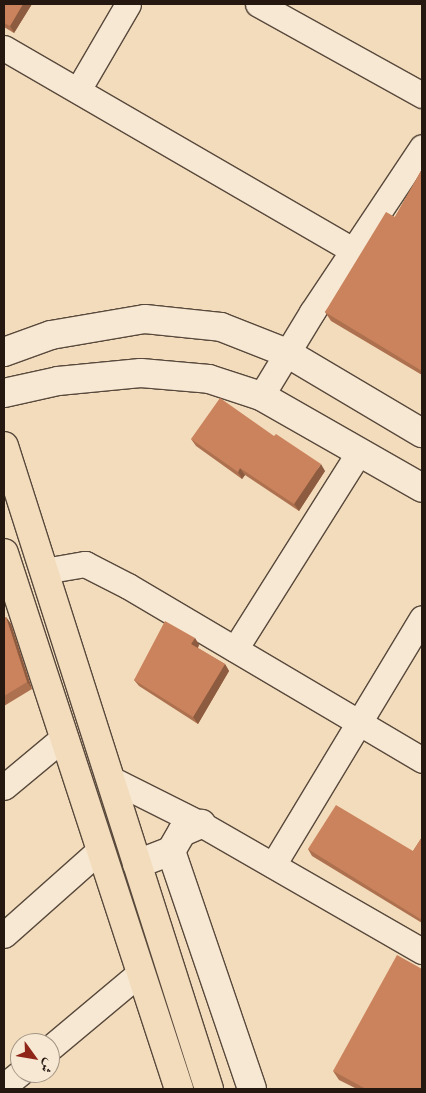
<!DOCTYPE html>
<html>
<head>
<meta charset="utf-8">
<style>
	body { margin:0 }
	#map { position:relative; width:426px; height:1093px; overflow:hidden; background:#f3dcbc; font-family:Alegreya,Amiri,serif }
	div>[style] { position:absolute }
	.roads { filter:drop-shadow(1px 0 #58493c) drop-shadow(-1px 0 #58493c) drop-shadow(0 1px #58493c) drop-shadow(0 -1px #58493c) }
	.minor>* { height:25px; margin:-12.5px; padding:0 12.5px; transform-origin:12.5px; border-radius:12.5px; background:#f7e8d3 }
	.secondary>* { height:28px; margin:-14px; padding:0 14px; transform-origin:14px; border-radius:14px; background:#f7e8d3 }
	.primary>* { height:28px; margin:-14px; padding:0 14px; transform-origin:14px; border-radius:14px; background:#f3dcbc }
	.wall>* { inset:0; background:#ae714f }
	.shaded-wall>* { inset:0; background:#8d5c40 }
	.building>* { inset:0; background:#ca835c }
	span { translate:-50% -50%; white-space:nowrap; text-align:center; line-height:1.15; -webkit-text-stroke:4px #f7e8d3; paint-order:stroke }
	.frame { position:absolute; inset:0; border:5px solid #241811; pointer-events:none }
	.north { position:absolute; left:10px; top:1033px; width:50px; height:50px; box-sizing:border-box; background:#f7e8d3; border:1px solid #a39585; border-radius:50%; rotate:122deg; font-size:14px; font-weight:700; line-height:20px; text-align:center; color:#241811 }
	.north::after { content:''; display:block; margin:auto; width:18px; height:22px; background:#8f2418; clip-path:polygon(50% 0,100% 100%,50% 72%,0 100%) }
</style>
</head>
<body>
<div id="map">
	<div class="roads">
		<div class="minor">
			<div style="left:258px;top:4px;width:188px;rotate:29deg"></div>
			<div style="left:4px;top:48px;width:403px;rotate:30.1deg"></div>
			<div style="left:78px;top:90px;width:99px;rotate:-59.8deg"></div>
			<div style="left:261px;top:396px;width:98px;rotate:-58.7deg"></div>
			<div style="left:312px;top:312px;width:198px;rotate:-56.3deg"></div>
			<div style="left:44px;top:571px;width:42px;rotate:-9.7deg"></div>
			<div style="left:85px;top:564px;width:48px;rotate:27.1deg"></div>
			<div style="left:128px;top:586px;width:342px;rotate:30.6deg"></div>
			<div style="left:235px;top:649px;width:233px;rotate:-57.8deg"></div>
			<div style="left:111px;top:779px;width:101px;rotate:26.6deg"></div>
			<div style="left:201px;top:824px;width:255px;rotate:29.9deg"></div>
			<div style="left:4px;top:787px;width:78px;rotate:-39.8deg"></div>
			<div style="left:273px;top:865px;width:288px;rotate:-58.9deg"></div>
			<div style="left:4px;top:935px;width:130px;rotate:-41.6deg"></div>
			<div style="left:50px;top:1048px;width:119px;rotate:-39.9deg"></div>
			<div style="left:4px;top:1086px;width:21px;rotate:-39deg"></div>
		</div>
		<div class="secondary">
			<div style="left:4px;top:352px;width:50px;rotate:-19.9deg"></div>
			<div style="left:51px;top:335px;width:95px;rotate:-9.7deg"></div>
			<div style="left:145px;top:319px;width:76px;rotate:6deg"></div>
			<div style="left:221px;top:327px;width:71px;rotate:21.5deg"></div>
			<div style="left:287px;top:353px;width:157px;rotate:30.7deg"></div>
			<div style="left:4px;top:393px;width:55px;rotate:-12.5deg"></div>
			<div style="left:58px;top:381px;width:83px;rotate:-5.5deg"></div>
			<div style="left:141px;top:373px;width:68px;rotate:5deg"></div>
			<div style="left:209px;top:379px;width:55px;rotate:18.1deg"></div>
			<div style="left:261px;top:396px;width:185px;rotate:29.7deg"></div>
			<div style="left:171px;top:851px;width:251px;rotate:71.2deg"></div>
			<div style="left:137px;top:864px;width:36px;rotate:-21deg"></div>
			<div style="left:171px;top:851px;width:22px;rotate:-60deg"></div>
			<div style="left:182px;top:832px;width:21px;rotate:-23deg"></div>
		</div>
		<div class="primary">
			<div style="left:4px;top:446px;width:675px;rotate:72.32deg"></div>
			<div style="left:4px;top:553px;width:564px;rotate:71.92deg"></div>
		</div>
	</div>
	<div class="wall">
		<div style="clip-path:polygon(4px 4px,32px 4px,14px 33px,4px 27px)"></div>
		<div style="clip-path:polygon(422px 169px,422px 375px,331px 321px,325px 312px,395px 217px)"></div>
		<div style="clip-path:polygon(191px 439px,325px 471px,299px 511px,245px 475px,242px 479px,196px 446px)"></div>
		<div style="clip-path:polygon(6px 617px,11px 624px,32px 689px,4px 706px,4px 619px)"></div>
		<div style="clip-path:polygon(195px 638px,199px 645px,198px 648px,225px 664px,229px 671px,198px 724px,139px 686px,134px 680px)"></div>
		<div style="clip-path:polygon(422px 837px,422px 923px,312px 856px,308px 849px,413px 851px)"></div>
		<div style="clip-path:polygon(333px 1071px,422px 1089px,357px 1089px,339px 1080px)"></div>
	</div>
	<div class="shaded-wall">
		<div style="clip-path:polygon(23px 4px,32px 4px,14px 33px,10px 26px)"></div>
		<div style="clip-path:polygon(321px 464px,325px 471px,299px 511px,294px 504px)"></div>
		<div style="clip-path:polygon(240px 468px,245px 475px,242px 479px,238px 472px)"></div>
		<div style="clip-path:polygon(6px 617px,11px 624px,32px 689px,27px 682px)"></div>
		<div style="clip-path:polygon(195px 638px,199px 645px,196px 651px,191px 644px)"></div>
		<div style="clip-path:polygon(225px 664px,229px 671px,198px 724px,193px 717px)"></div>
	</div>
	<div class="building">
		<div style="clip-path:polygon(4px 4px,23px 4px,10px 26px,4px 23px)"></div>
		<div style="clip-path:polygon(422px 169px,422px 371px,325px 312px,386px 212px,395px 217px)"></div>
		<div style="clip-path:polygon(220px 398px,274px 436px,276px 434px,321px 464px,294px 504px,240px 468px,238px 472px,191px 439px)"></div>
		<div style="clip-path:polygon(6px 617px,27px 682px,4px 696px,4px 619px)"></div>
		<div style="clip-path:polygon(165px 621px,195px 638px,191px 644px,225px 664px,193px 717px,134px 680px)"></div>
		<div style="clip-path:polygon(336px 805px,413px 851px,422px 837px,422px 920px,308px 849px)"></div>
		<div style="clip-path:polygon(397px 955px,422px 969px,422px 1089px,366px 1089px,333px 1071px)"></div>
	</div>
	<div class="frame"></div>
	<div class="north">ش</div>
</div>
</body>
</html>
